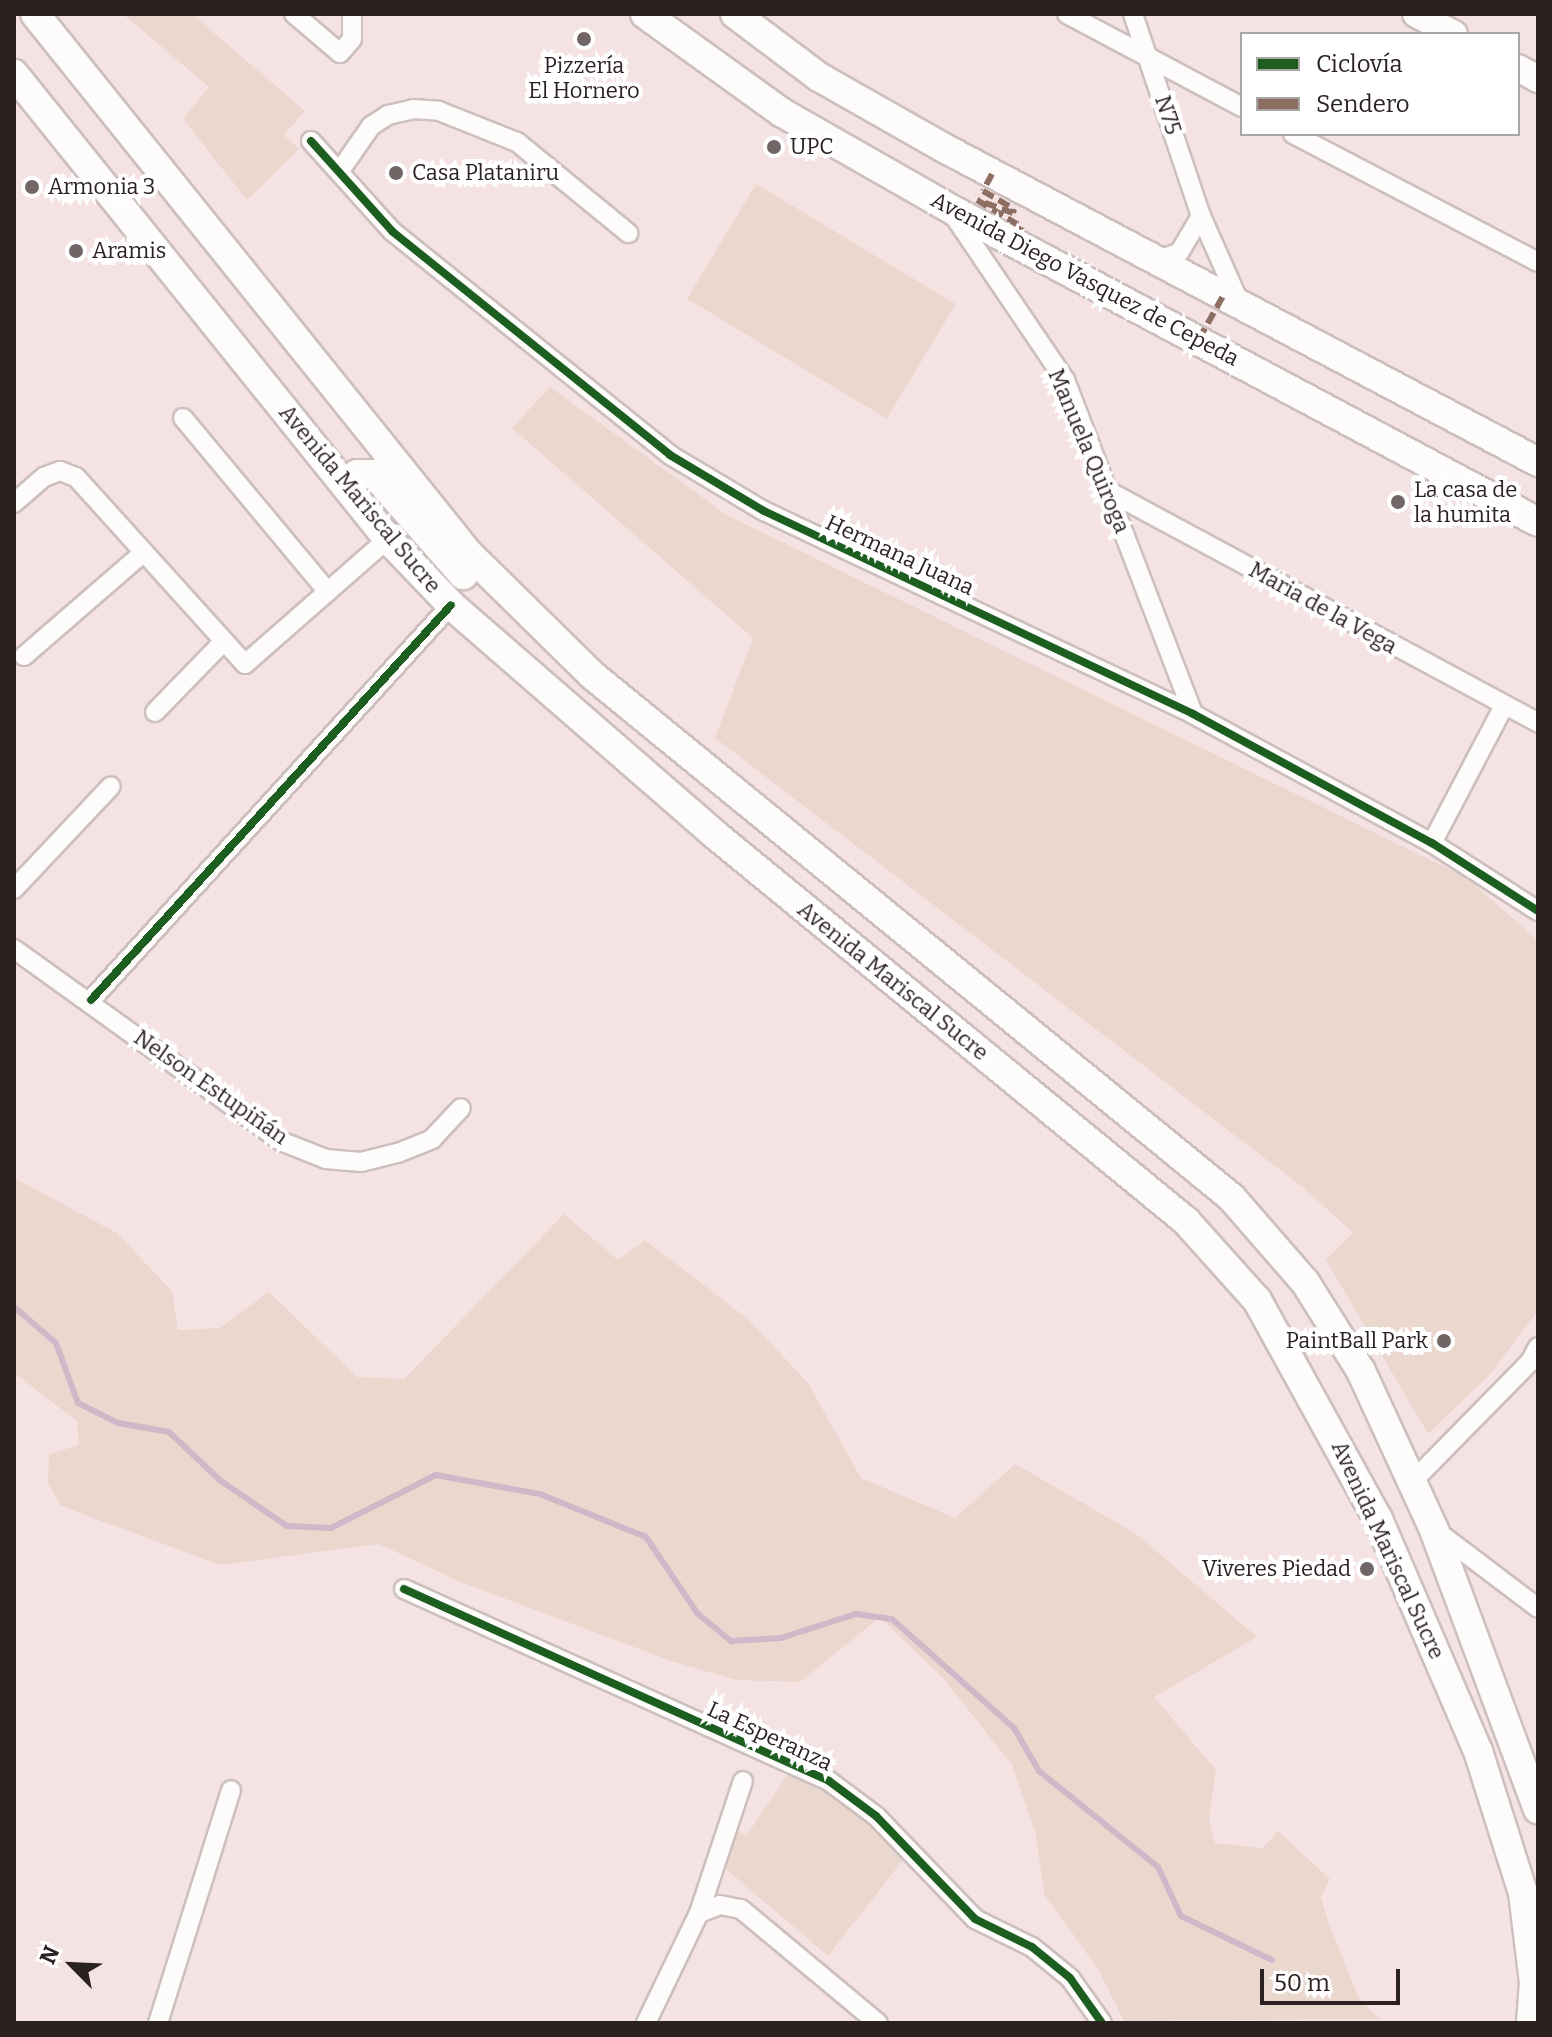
<!DOCTYPE html>
<html>
<head>
<meta charset="utf-8">
<style>
	body { margin:0 }
	#map { position:relative; width:1552px; height:2037px; overflow:hidden; background:#f5e3e3; font-family:Bitter,serif }
	div>[style] { position:absolute }
	.green>* { inset:0; background:#ead8ce; transform-origin:0 0 }
	.stream>* { height:6px; margin:-3px; padding:0 3px; transform-origin:3px; border-radius:3px; background:#d0b8c9 }
	.roads { filter:drop-shadow(2px 0 #cdbfbf) drop-shadow(-2px 0 #cdbfbf) drop-shadow(0 2px #cdbfbf) drop-shadow(0 -2px #cdbfbf) }
	.minor>* { height:18px; margin:-9px; padding:0 9px; transform-origin:9px; border-radius:9px; background:#fefbfb }
	.secondary>* { height:26px; margin:-13px; padding:0 13px; transform-origin:13px; border-radius:13px; background:#fefbfb }
	.primary>* { height:28px; margin:-14px; padding:0 14px; transform-origin:14px; border-radius:14px; background:#fefbfb }
	.quiet>* { height:6px; margin-top:-3px; transform-origin:0; background:repeating-linear-gradient(90deg,#8d6e63 0 12px,transparent 0 18px) }
	.cycleway>* { height:8px; margin:-4px; padding:0 4px; transform-origin:4px; border-radius:4px; background:#1b5e20 }
	.dots>* { width:22px; height:22px; translate:-50% -50%; box-sizing:border-box; border:4px solid #fff; border-radius:50% }
	span { translate:-50% -50%; white-space:nowrap; text-align:center; line-height:1.15; -webkit-text-stroke:8px #fff; paint-order:stroke }
	.poi-label { font-size:22px; color:#2c2121 }
	.left { translate:0 -50%; text-align:left }
	.right { translate:-100% -50%; text-align:right }
	.street-label { font-size:22px; color:#2c2121 }
	.frame { position:absolute; inset:0; border:16px solid #2c2121; pointer-events:none }
	.legend { position:absolute; left:1240px; top:32px; width:280px; height:104px; box-sizing:border-box; background:#fff; border:2px solid #aba6a6; margin:0; padding:10px 14px; list-style:none; font-size:24px; color:#2c2121 }
	.legend li { display:flex; align-items:center; gap:16px; height:40px }
	.legend b { width:40px; border:2px solid #aba6a6 }
	.north { position:absolute; left:32px; top:1925px; width:80px; height:80px; -webkit-text-stroke:6px #fff; paint-order:stroke; rotate:294deg; font-size:22px; font-weight:700; line-height:32px; text-align:center; color:#2c2121 }
	.north::after { content:''; display:block; margin:auto; width:28px; height:36px; background:#2c2121; clip-path:polygon(50% 0,100% 100%,50% 72%,0 100%) }
	.scale { position:absolute; left:1260px; top:1969px; width:140px; height:36px; box-sizing:border-box; border:4px solid #2c2121; border-top:0; padding-left:10px; font-size:24px; line-height:28px; white-space:nowrap; color:#2c2121; -webkit-text-stroke:6px #fff; paint-order:stroke }
</style>
</head>
<body>
<div id="map">
	<div class="green">
		<div style="clip-path:polygon(123px 14px,192px 14px,305px 111px,284px 135px,299px 149px,247px 200px,183px 119px,209px 87px)"></div>
		<div style="left:756px;top:184px;width:233px;height:134px;rotate:31deg"></div>
		<div style="clip-path:polygon(550px 387px,727px 515px,1467px 878px,1538px 941px,1538px 1310px,1491px 1373px,1428px 1434px,1326px 1260px,1353px 1233px,1305px 1189px,715px 738px,753px 638px,512px 428px)"></div>
		<div style="clip-path:polygon(14px 1178px,117px 1233px,172px 1291px,178px 1330px,220px 1328px,269px 1292px,357px 1377px,404px 1379px,564px 1214px,618px 1260px,645px 1240px,748px 1319px,808px 1383px,861px 1478px,955px 1518px,1015px 1464px,1135px 1533px,1257px 1637px,1154px 1697px,1216px 1770px,1209px 1819px,1215px 1843px,1263px 1848px,1278px 1831px,1330px 1879px,1321px 1897px,1328px 1921px,1359px 1999px,1380px 2019px,1124px 2021px,1098px 1969px,1044px 1894px,1036px 1835px,1012px 1765px,944px 1679px,880px 1617px,800px 1682px,736px 1680px,671px 1661px,458px 1581px,379px 1544px,220px 1565px,61px 1506px,48px 1483px,49px 1454px,79px 1445px,77px 1421px,14px 1373px)"></div>
		<div style="clip-path:polygon(793px 1767px,835px 1794px,907px 1855px,828px 1956px,726px 1869px,737px 1831px,746px 1836px)"></div>
	</div>
	<div class="stream">
		<div style="left:14px;top:1307px;width:55px;rotate:40.6deg"></div>
		<div style="left:56px;top:1343px;width:64px;rotate:69.9deg"></div>
		<div style="left:78px;top:1403px;width:45px;rotate:26.6deg"></div>
		<div style="left:118px;top:1423px;width:52px;rotate:10deg"></div>
		<div style="left:169px;top:1432px;width:71px;rotate:43.3deg"></div>
		<div style="left:221px;top:1481px;width:80px;rotate:34.3deg"></div>
		<div style="left:287px;top:1526px;width:44px;rotate:2.6deg"></div>
		<div style="left:331px;top:1528px;width:118px;rotate:-26.8deg"></div>
		<div style="left:436px;top:1475px;width:106px;rotate:10.4deg"></div>
		<div style="left:540px;top:1494px;width:114px;rotate:22.1deg"></div>
		<div style="left:646px;top:1537px;width:93px;rotate:56deg"></div>
		<div style="left:698px;top:1614px;width:43px;rotate:39.3deg"></div>
		<div style="left:731px;top:1641px;width:50px;rotate:-3.4deg"></div>
		<div style="left:781px;top:1638px;width:79px;rotate:-17.7deg"></div>
		<div style="left:856px;top:1614px;width:36px;rotate:8deg"></div>
		<div style="left:892px;top:1619px;width:164px;rotate:41.8deg"></div>
		<div style="left:1014px;top:1728px;width:50px;rotate:59.8deg"></div>
		<div style="left:1039px;top:1771px;width:153px;rotate:38.9deg"></div>
		<div style="left:1158px;top:1867px;width:54px;rotate:64.9deg"></div>
		<div style="left:1181px;top:1916px;width:101px;rotate:25.8deg"></div>
	</div>
	<div class="roads">
		<div class="minor">
			<div style="left:294px;top:14px;width:60px;rotate:40.3deg"></div>
			<div style="left:340px;top:53px;width:18px;rotate:-49deg"></div>
			<div style="left:352px;top:39px;width:25px;rotate:-90deg"></div>
			<div style="left:1067px;top:14px;width:198px;rotate:28deg"></div>
			<div style="left:1133px;top:14px;width:213px;rotate:71.4deg"></div>
			<div style="left:1201px;top:216px;width:96px;rotate:66.1deg"></div>
			<div style="left:1293px;top:134px;width:276px;rotate:27.6deg"></div>
			<div style="left:311px;top:141px;width:122px;rotate:48deg"></div>
			<div style="left:393px;top:232px;width:356px;rotate:38.8deg"></div>
			<div style="left:670px;top:455px;width:109px;rotate:30.8deg"></div>
			<div style="left:764px;top:511px;width:475px;rotate:25.3deg"></div>
			<div style="left:1193px;top:714px;width:272px;rotate:28.4deg"></div>
			<div style="left:1432px;top:843px;width:126px;rotate:32.7deg"></div>
			<div style="left:339px;top:172px;width:56px;rotate:-55.2deg"></div>
			<div style="left:371px;top:126px;width:20px;rotate:-33deg"></div>
			<div style="left:388px;top:115px;width:26px;rotate:-13deg"></div>
			<div style="left:413px;top:109px;width:26px;rotate:4deg"></div>
			<div style="left:439px;top:111px;width:84px;rotate:21.7deg"></div>
			<div style="left:517px;top:142px;width:144px;rotate:39.3deg"></div>
			<div style="left:952px;top:213px;width:202px;rotate:55.9deg"></div>
			<div style="left:1065px;top:380px;width:358px;rotate:69deg"></div>
			<div style="left:1157px;top:260px;width:23px;rotate:-18deg"></div>
			<div style="left:1179px;top:253px;width:43px;rotate:-59.3deg"></div>
			<div style="left:183px;top:418px;width:226px;rotate:50.2deg"></div>
			<div style="left:1108px;top:491px;width:489px;rotate:28.3deg"></div>
			<div style="left:14px;top:503px;width:40px;rotate:-41deg"></div>
			<div style="left:44px;top:477px;width:17px;rotate:-21deg"></div>
			<div style="left:60px;top:471px;width:17px;rotate:21deg"></div>
			<div style="left:76px;top:477px;width:252px;rotate:47.9deg"></div>
			<div style="left:245px;top:664px;width:190px;rotate:-41.2deg"></div>
			<div style="left:24px;top:656px;width:157px;rotate:-40.9deg"></div>
			<div style="left:155px;top:712px;width:96px;rotate:-45.8deg"></div>
			<div style="left:1432px;top:843px;width:155px;rotate:-62.3deg"></div>
			<div style="left:14px;top:889px;width:141px;rotate:-46.7deg"></div>
			<div style="left:14px;top:949px;width:331px;rotate:35.7deg"></div>
			<div style="left:283px;top:1142px;width:46px;rotate:21.6deg"></div>
			<div style="left:326px;top:1159px;width:35px;rotate:5deg"></div>
			<div style="left:361px;top:1162px;width:38px;rotate:-14deg"></div>
			<div style="left:398px;top:1153px;width:37px;rotate:-22deg"></div>
			<div style="left:432px;top:1139px;width:42px;rotate:-46.9deg"></div>
			<div style="left:91px;top:1000px;width:534px;rotate:-47.65deg"></div>
			<div style="left:1412px;top:1482px;width:168px;rotate:-45.5deg"></div>
			<div style="left:1530px;top:1362px;width:17px;rotate:-62deg"></div>
			<div style="left:1435px;top:1530px;width:129px;rotate:37.1deg"></div>
			<div style="left:404px;top:1589px;width:466px;rotate:24.3deg"></div>
			<div style="left:829px;top:1781px;width:59px;rotate:36.7deg"></div>
			<div style="left:876px;top:1816px;width:143px;rotate:46.1deg"></div>
			<div style="left:975px;top:1919px;width:64px;rotate:26.2deg"></div>
			<div style="left:1032px;top:1947px;width:49px;rotate:39.2deg"></div>
			<div style="left:1070px;top:1978px;width:55px;rotate:54.6deg"></div>
			<div style="left:699px;top:1913px;width:22px;rotate:-21deg"></div>
			<div style="left:720px;top:1905px;width:21px;rotate:11deg"></div>
			<div style="left:741px;top:1909px;width:178px;rotate:39.8deg"></div>
			<div style="left:158px;top:2023px;width:244px;rotate:-72.6deg"></div>
			<div style="left:646px;top:2023px;width:122px;rotate:-64.3deg"></div>
			<div style="left:699px;top:1913px;width:139px;rotate:-71.6deg"></div>
		</div>
		<div class="secondary">
			<div style="left:1416px;top:14px;width:43px;rotate:27.8deg"></div>
			<div style="left:1518px;top:68px;width:23px;rotate:29deg"></div>
		</div>
		<div class="primary">
			<div style="left:35px;top:14px;width:691px;rotate:51.22deg"></div>
			<div style="left:468px;top:553px;width:174px;rotate:44.5deg"></div>
			<div style="left:592px;top:675px;width:825px;rotate:39.25deg"></div>
			<div style="left:1231px;top:1197px;width:113px;rotate:49deg"></div>
			<div style="left:1305px;top:1282px;width:105px;rotate:57.8deg"></div>
			<div style="left:1361px;top:1371px;width:175px;rotate:65.3deg"></div>
			<div style="left:1434px;top:1530px;width:298px;rotate:69.6deg"></div>
			<div style="left:645px;top:14px;width:168px;rotate:35.8deg"></div>
			<div style="left:781px;top:112px;width:193px;rotate:29.7deg"></div>
			<div style="left:949px;top:208px;width:667px;rotate:28.06deg"></div>
			<div style="left:735px;top:14px;width:105px;rotate:36.9deg"></div>
			<div style="left:819px;top:77px;width:144px;rotate:29.6deg"></div>
			<div style="left:944px;top:148px;width:672px;rotate:27.86deg"></div>
			<div style="left:14px;top:74px;width:597px;rotate:51.19deg"></div>
			<div style="left:388px;top:539px;width:91px;rotate:46.3deg"></div>
			<div style="left:451px;top:605px;width:347px;rotate:41deg"></div>
			<div style="left:713px;top:833px;width:612px;rotate:39.36deg"></div>
			<div style="left:1186px;top:1221px;width:106px;rotate:48.1deg"></div>
			<div style="left:1257px;top:1300px;width:250px;rotate:61.1deg"></div>
			<div style="left:1378px;top:1519px;width:253px;rotate:66.7deg"></div>
			<div style="left:1478px;top:1751px;width:149px;rotate:72.4deg"></div>
			<div style="left:1523px;top:1893px;width:90px;rotate:83deg"></div>
			<div style="left:1534px;top:1982px;width:41px;rotate:94.2deg"></div>
			<div style="left:349px;top:490px;width:18px;rotate:-63deg"></div>
			<div style="left:357px;top:474px;width:17px"></div>
			<div style="left:374px;top:474px;width:135px;rotate:48.6deg"></div>
		</div>
	</div>
	<div class="quiet">
		<div style="left:992px;top:174px;width:19px;rotate:118deg"></div>
		<div style="left:983px;top:191px;width:36px;rotate:30deg"></div>
		<div style="left:1014px;top:209px;width:4px;rotate:104deg"></div>
		<div style="left:1013px;top:213px;width:38px;rotate:-160deg"></div>
		<div style="left:977px;top:200px;width:52px;rotate:31deg"></div>
		<div style="left:1022px;top:227px;width:17px;rotate:115deg"></div>
		<div style="left:1199px;top:339px;width:49px;rotate:-60.8deg"></div>
	</div>
	<div class="cycleway">
		<div style="left:311px;top:141px;width:122px;rotate:48deg"></div>
		<div style="left:393px;top:232px;width:356px;rotate:38.8deg"></div>
		<div style="left:670px;top:455px;width:109px;rotate:30.8deg"></div>
		<div style="left:764px;top:511px;width:475px;rotate:25.3deg"></div>
		<div style="left:1193px;top:714px;width:272px;rotate:28.4deg"></div>
		<div style="left:1432px;top:843px;width:126px;rotate:32.7deg"></div>
		<div style="left:91px;top:1000px;width:534px;rotate:-47.65deg"></div>
		<div style="left:404px;top:1589px;width:466px;rotate:24.3deg"></div>
		<div style="left:829px;top:1781px;width:59px;rotate:36.7deg"></div>
		<div style="left:876px;top:1816px;width:143px;rotate:46.1deg"></div>
		<div style="left:975px;top:1919px;width:64px;rotate:26.2deg"></div>
		<div style="left:1032px;top:1947px;width:49px;rotate:39.2deg"></div>
		<div style="left:1070px;top:1978px;width:55px;rotate:54.6deg"></div>
	</div>
	<div class="dots">
		<div style="left:584px;top:39px;background:#726565"></div>
		<div style="left:774px;top:147px;background:#726565"></div>
		<div style="left:396px;top:173px;background:#726565"></div>
		<div style="left:32px;top:187px;background:#726565"></div>
		<div style="left:76px;top:251px;background:#726565"></div>
		<div style="left:1398px;top:502px;background:#726565"></div>
		<div style="left:1444px;top:1341px;background:#726565"></div>
		<div style="left:1367px;top:1569px;background:#726565"></div>
	</div>
	<div class="poi-label">
		<span style="left:584px;top:78px">Pizzería<br>El Hornero</span>
		<span class="left" style="left:790px;top:147px">UPC</span>
		<span class="left" style="left:412px;top:173px">Casa Plataniru</span>
		<span class="left" style="left:48px;top:187px">Armonia 3</span>
		<span class="left" style="left:92px;top:251px">Aramis</span>
		<span class="left" style="left:1414px;top:502px">La casa de<br>la humita</span>
		<span class="right" style="left:1428px;top:1341px">PaintBall Park</span>
		<span class="right" style="left:1351px;top:1569px">Viveres Piedad</span>
	</div>
	<div class="street-label">
		<span style="left:1168px;top:115px;rotate:72deg">N75</span>
		<span style="left:1085px;top:279px;rotate:28deg">Avenida Diego Vasquez de Cepeda</span>
		<span style="left:1089px;top:451px;rotate:67deg">Manuela Quiroga</span>
		<span style="left:360px;top:499px;rotate:50deg">Avenida Mariscal Sucre</span>
		<span style="left:900px;top:555px;rotate:25deg">Hermana Juana</span>
		<span style="left:1323px;top:608px;rotate:29deg">Maria de la Vega</span>
		<span style="left:893px;top:981px;rotate:39deg">Avenida Mariscal Sucre</span>
		<span style="left:211px;top:1087px;rotate:35deg">Nelson Estupiñán</span>
		<span style="left:1388px;top:1550px;rotate:65deg">Avenida Mariscal Sucre</span>
		<span style="left:770px;top:1736px;rotate:25deg">La Esperanza</span>
	</div>
	<div class="frame"></div>
	<ul class="legend">
	<li><b style="height:10px;background:#1b5e20"></b>Ciclovía</li>
	<li><b style="height:10px;background:#8d6e63"></b>Sendero</li>
	</ul>
	<div class="north">N</div>
	<div class="scale">50 m</div>
</div>
</body>
</html>
